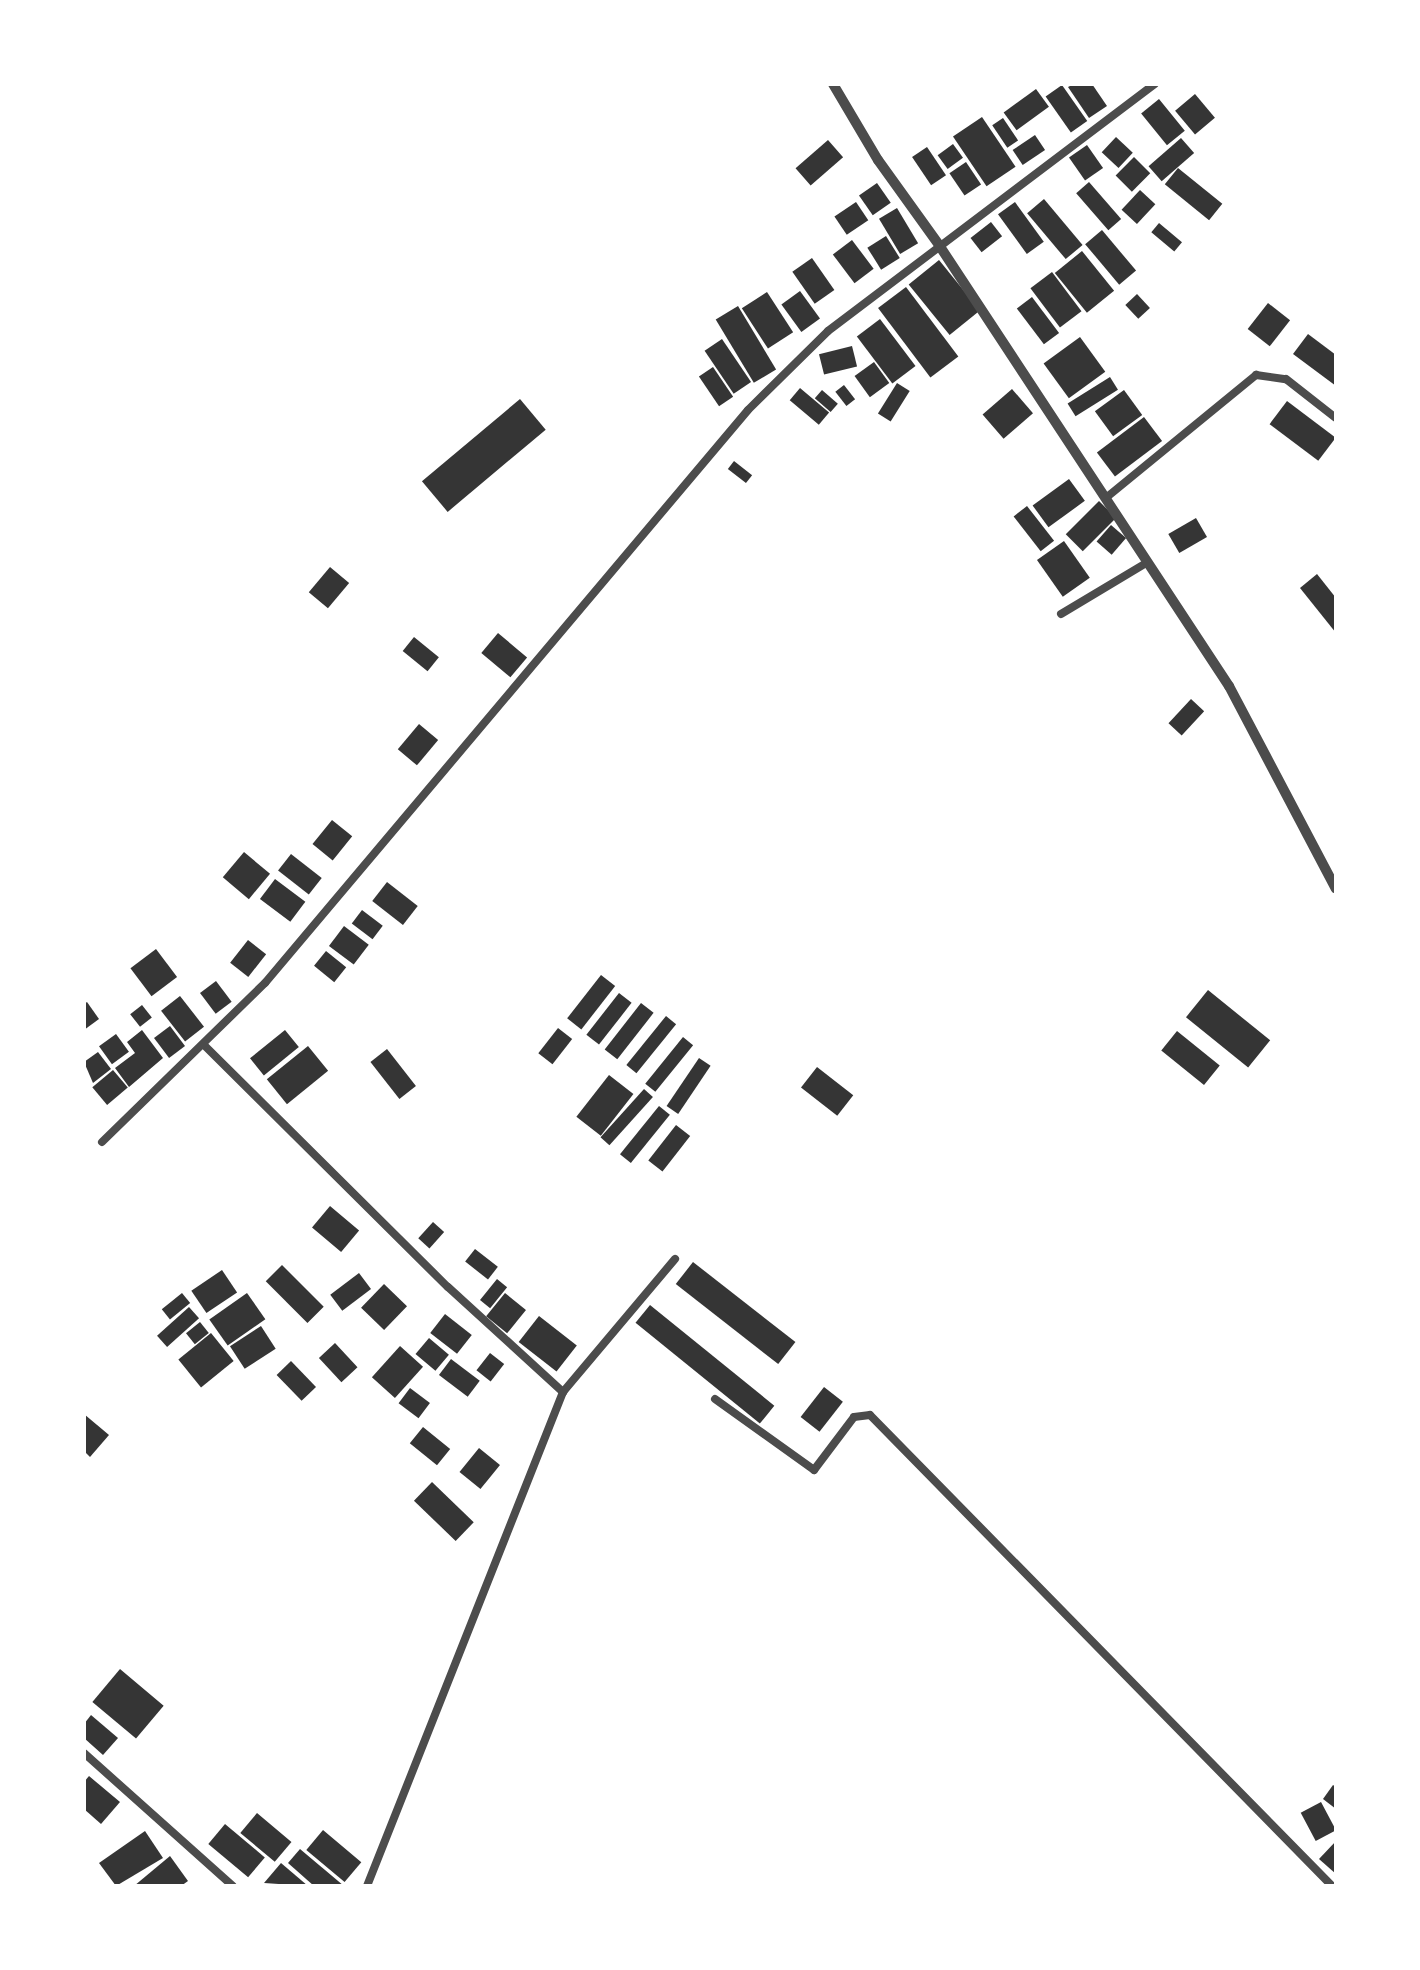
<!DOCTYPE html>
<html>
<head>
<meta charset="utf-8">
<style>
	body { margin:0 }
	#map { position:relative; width:1420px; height:1970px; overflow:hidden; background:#fff; font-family:Mulish,sans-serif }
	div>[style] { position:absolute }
	.building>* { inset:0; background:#353535; transform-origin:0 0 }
	.minor>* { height:8px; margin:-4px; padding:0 4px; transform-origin:4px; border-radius:4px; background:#4c4c4c }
	.tertiary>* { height:10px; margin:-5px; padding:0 5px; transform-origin:5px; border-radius:5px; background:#4c4c4c }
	span { translate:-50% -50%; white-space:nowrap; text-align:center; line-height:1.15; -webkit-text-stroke:8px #fff; paint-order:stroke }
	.frame { position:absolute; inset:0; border:86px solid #fff; pointer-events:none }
</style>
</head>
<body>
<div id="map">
	<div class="building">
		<div style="clip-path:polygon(1074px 84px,1092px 84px,1107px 106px,1089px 118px,1068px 87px)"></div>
		<div style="left:1062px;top:85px;width:44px;height:20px;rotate:55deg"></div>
		<div style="left:1036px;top:89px;width:22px;height:40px;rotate:54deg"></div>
		<div style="left:1195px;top:94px;width:31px;height:26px;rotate:50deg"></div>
		<div style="left:1159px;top:99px;width:41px;height:23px;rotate:51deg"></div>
		<div style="left:982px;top:117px;width:60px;height:35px;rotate:56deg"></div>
		<div style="left:1003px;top:118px;width:27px;height:13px;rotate:56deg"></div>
		<div style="left:1035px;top:135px;width:18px;height:27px;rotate:56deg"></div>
		<div style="left:1116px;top:137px;width:23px;height:21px;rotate:43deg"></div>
		<div style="left:1181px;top:138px;width:20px;height:43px;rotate:49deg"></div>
		<div style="left:828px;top:140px;width:23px;height:43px;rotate:49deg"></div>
		<div style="left:953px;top:144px;width:17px;height:19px;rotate:54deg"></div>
		<div style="left:1087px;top:145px;width:28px;height:22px;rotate:55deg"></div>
		<div style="left:927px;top:147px;width:34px;height:18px;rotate:56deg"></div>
		<div style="left:1134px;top:157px;width:23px;height:26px;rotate:45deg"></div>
		<div style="left:966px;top:162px;width:27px;height:20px;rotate:56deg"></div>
		<div style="left:1178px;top:168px;width:57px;height:21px;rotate:39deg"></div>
		<div style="left:1089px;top:182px;width:49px;height:17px;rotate:49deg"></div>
		<div style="left:877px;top:183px;width:24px;height:22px;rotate:55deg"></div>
		<div style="left:1140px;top:190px;width:21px;height:27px;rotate:43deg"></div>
		<div style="left:1044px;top:199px;width:60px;height:22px;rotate:50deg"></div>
		<div style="left:856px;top:202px;width:22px;height:26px;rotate:56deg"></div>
		<div style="left:1015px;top:202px;width:49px;height:21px;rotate:54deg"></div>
		<div style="left:897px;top:208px;width:41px;height:21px;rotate:59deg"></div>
		<div style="left:991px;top:222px;width:18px;height:26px;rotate:52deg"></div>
		<div style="left:1159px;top:223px;width:30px;height:12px;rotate:40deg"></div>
		<div style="left:1102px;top:230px;width:53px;height:22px;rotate:50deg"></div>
		<div style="left:886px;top:236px;width:26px;height:22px;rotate:58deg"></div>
		<div style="left:852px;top:240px;width:36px;height:24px;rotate:53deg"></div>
		<div style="left:1082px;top:251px;width:51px;height:35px;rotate:51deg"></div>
		<div style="left:812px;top:258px;width:39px;height:24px;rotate:55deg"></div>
		<div style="left:939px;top:260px;width:65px;height:39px;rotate:51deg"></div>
		<div style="left:1052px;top:272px;width:49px;height:27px;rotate:53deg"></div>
		<div style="left:906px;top:287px;width:87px;height:35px;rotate:53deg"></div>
		<div style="left:800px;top:291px;width:34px;height:23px;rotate:54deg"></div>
		<div style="left:767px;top:292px;width:48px;height:30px;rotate:57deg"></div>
		<div style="left:1137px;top:294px;width:19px;height:16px;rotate:47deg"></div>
		<div style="left:1032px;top:297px;width:45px;height:19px;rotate:53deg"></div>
		<div style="left:1268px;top:303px;width:28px;height:33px;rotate:38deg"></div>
		<div style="left:738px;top:306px;width:74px;height:26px;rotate:59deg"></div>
		<div style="left:880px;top:319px;width:59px;height:29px;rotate:53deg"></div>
		<div style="clip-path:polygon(1308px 334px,1336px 355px,1336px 386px,1293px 354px)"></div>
		<div style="left:1080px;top:337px;width:43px;height:45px;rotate:54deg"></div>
		<div style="left:722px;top:339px;width:52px;height:21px;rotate:56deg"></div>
		<div style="left:852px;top:346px;width:21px;height:34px;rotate:76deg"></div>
		<div style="left:874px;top:362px;width:26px;height:24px;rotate:54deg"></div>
		<div style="left:713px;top:367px;width:36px;height:17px;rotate:56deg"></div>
		<div style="left:1110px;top:377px;width:15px;height:50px;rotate:58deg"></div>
		<div style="left:897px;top:383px;width:15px;height:36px;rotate:32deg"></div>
		<div style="left:844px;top:385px;width:18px;height:11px;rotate:52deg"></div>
		<div style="left:800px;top:388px;width:38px;height:16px;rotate:40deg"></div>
		<div style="left:1012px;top:389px;width:32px;height:39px;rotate:49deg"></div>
		<div style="left:822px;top:390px;width:21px;height:11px;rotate:41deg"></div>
		<div style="left:1124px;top:390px;width:31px;height:36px;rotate:54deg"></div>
		<div style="left:520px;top:399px;width:40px;height:128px;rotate:50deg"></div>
		<div style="left:1287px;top:401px;width:61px;height:29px;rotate:37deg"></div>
		<div style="left:1144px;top:417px;width:30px;height:59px;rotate:53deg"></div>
		<div style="left:734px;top:461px;width:23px;height:10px;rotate:38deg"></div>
		<div style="left:1069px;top:479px;width:27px;height:45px;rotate:54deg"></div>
		<div style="left:1099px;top:501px;width:24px;height:47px;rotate:45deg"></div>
		<div style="left:1027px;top:506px;width:44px;height:17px;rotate:52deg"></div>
		<div style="left:1196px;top:518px;width:22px;height:32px;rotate:60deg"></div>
		<div style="left:1111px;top:525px;width:20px;height:22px;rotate:41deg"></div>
		<div style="left:1064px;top:541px;width:45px;height:33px;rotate:55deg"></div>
		<div style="left:330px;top:567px;width:25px;height:33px;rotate:40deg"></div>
		<div style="clip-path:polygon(1317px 574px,1336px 598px,1336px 633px,1300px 588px)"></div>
		<div style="left:498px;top:633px;width:38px;height:26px;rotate:40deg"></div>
		<div style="left:414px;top:637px;width:32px;height:18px;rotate:39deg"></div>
		<div style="left:1191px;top:699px;width:18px;height:33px;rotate:43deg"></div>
		<div style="left:419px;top:724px;width:25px;height:33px;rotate:40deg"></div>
		<div style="left:332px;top:820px;width:26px;height:31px;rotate:39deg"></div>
		<div style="left:244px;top:852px;width:34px;height:33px;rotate:40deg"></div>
		<div style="left:291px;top:854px;width:39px;height:21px;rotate:38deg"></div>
		<div style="left:275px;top:879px;width:38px;height:25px;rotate:37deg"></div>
		<div style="left:387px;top:882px;width:39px;height:24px;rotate:38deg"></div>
		<div style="left:362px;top:910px;width:26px;height:17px;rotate:37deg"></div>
		<div style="left:344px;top:926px;width:31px;height:25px;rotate:37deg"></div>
		<div style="left:248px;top:940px;width:23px;height:29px;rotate:38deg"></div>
		<div style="left:156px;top:949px;width:35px;height:32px;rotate:53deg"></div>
		<div style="left:326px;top:951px;width:26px;height:19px;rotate:39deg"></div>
		<div style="left:601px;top:975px;width:18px;height:55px;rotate:38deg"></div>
		<div style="left:216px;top:981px;width:26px;height:20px;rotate:53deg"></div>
		<div style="left:1208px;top:990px;width:80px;height:35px;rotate:39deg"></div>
		<div style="left:619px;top:993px;width:16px;height:53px;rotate:38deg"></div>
		<div style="left:180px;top:996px;width:39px;height:24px;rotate:52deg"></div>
		<div style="clip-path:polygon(87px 1002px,99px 1019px,84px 1030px,84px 1004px)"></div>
		<div style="left:641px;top:1003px;width:16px;height:59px;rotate:38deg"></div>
		<div style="left:142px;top:1005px;width:16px;height:15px;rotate:52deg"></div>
		<div style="left:666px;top:1016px;width:13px;height:63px;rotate:39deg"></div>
		<div style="left:170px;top:1026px;width:25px;height:20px;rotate:53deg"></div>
		<div style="left:558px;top:1028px;width:18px;height:32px;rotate:38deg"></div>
		<div style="clip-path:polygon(142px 1030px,163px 1058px,129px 1087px,115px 1068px,135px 1053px,127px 1042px)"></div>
		<div style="left:285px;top:1030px;width:22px;height:45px;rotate:51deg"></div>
		<div style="left:1177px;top:1031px;width:55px;height:25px;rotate:39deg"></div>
		<div style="left:116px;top:1034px;width:22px;height:21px;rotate:54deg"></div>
		<div style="left:683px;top:1037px;width:13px;height:60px;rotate:39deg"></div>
		<div style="left:308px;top:1046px;width:32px;height:53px;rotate:51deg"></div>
		<div style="left:387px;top:1049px;width:47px;height:21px;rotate:52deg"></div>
		<div style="clip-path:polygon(98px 1052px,111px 1069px,93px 1083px,84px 1062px)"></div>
		<div style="left:699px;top:1058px;width:14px;height:58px;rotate:34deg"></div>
		<div style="left:817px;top:1067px;width:46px;height:26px;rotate:38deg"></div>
		<div style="left:113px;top:1070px;width:23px;height:27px;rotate:50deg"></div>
		<div style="left:609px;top:1075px;width:31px;height:53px;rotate:38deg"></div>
		<div style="left:644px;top:1089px;width:12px;height:65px;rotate:42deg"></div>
		<div style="left:659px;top:1106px;width:14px;height:62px;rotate:39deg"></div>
		<div style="left:676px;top:1125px;width:18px;height:45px;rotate:38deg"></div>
		<div style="left:330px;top:1206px;width:38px;height:28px;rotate:40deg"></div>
		<div style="left:433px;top:1222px;width:15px;height:22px;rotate:42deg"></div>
		<div style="left:475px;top:1249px;width:29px;height:16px;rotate:38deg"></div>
		<div style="left:693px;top:1262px;width:130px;height:28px;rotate:38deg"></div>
		<div style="left:282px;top:1265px;width:59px;height:23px;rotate:45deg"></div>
		<div style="left:222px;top:1270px;width:27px;height:37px;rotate:56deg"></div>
		<div style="left:359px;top:1273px;width:20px;height:36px;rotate:53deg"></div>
		<div style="left:497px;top:1279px;width:13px;height:27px;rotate:39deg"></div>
		<div style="left:384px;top:1284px;width:32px;height:33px;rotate:44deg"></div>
		<div style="left:182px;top:1293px;width:13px;height:26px;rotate:51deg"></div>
		<div style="left:247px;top:1293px;width:32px;height:46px;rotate:55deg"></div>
		<div style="left:505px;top:1293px;width:27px;height:30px;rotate:39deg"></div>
		<div style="left:650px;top:1305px;width:160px;height:23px;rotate:39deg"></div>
		<div style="left:189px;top:1307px;width:15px;height:43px;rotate:48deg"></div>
		<div style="left:445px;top:1314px;width:34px;height:24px;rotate:38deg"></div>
		<div style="left:539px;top:1316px;width:48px;height:33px;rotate:38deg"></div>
		<div style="left:200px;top:1322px;width:14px;height:18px;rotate:51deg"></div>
		<div style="left:261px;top:1326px;width:27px;height:37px;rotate:57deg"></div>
		<div style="left:211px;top:1333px;width:36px;height:42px;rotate:51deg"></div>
		<div style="left:429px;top:1338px;width:26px;height:21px;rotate:40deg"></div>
		<div style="left:335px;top:1343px;width:33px;height:22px;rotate:47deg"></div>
		<div style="left:400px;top:1346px;width:31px;height:42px;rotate:42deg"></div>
		<div style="left:490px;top:1353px;width:18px;height:22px;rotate:38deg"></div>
		<div style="left:451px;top:1359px;width:36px;height:20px;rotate:37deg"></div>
		<div style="left:291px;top:1361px;width:36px;height:20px;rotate:46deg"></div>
		<div style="left:824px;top:1387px;width:24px;height:38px;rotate:38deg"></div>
		<div style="left:410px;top:1388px;width:25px;height:19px;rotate:37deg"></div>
		<div style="clip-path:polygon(84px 1414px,109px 1435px,90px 1457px,84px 1451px)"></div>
		<div style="left:423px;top:1427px;width:35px;height:21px;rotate:39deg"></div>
		<div style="left:479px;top:1448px;width:27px;height:31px;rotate:39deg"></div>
		<div style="left:432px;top:1482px;width:58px;height:26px;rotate:44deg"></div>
		<div style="left:120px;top:1669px;width:57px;height:43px;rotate:40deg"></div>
		<div style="clip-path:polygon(91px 1715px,118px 1738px,103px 1755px,84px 1738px,84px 1724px)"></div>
		<div style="clip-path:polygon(89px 1776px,120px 1802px,101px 1824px,84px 1809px,84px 1782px)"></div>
		<div style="clip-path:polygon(1333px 1785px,1336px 1787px,1336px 1809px,1323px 1799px)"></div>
		<div style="left:1321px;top:1802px;width:32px;height:23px;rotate:62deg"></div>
		<div style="left:257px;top:1813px;width:45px;height:26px;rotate:40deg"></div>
		<div style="left:225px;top:1824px;width:52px;height:26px;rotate:40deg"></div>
		<div style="left:323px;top:1830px;width:50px;height:26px;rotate:40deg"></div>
		<div style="clip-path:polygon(145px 1831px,163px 1858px,116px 1886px,99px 1863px)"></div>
		<div style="clip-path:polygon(1336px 1841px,1336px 1874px,1319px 1859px)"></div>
		<div style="clip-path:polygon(300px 1849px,344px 1886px,314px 1886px,288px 1863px)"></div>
		<div style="clip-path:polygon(170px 1856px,188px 1881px,181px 1886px,134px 1886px)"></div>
		<div style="clip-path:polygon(281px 1863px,308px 1886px,264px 1883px)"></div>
	</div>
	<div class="minor">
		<div style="left:1107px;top:497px;width:193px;rotate:-39.3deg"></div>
		<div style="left:1256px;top:375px;width:30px;rotate:8deg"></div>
		<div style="left:1286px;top:379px;width:63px;rotate:38deg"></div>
		<div style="left:1061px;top:614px;width:101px;rotate:-30.9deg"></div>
		<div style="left:205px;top:1046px;width:342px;rotate:44.8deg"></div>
		<div style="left:448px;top:1287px;width:156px;rotate:42.4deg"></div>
		<div style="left:563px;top:1392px;width:531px;rotate:111.64deg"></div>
		<div style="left:102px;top:1142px;width:228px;rotate:-44.3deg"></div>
		<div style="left:265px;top:983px;width:749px;rotate:-49.87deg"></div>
		<div style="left:748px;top:410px;width:112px;rotate:-44.6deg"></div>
		<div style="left:828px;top:331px;width:410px;rotate:-37.1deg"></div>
		<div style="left:563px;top:1392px;width:174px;rotate:-49.9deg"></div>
		<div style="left:715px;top:1399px;width:122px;rotate:35.6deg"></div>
		<div style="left:814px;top:1470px;width:66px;rotate:-53deg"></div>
		<div style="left:854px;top:1417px;width:16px;rotate:-7deg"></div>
		<div style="left:870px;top:1415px;width:660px;rotate:45.55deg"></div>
		<div style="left:84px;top:1753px;width:200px;rotate:41.8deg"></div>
	</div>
	<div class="tertiary">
		<div style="left:833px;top:84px;width:88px;rotate:59.4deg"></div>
		<div style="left:878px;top:160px;width:105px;rotate:54.3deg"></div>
		<div style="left:939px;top:245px;width:528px;rotate:56.67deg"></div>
		<div style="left:1229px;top:686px;width:229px;rotate:62.2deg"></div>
	</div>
	<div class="frame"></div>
</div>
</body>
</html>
